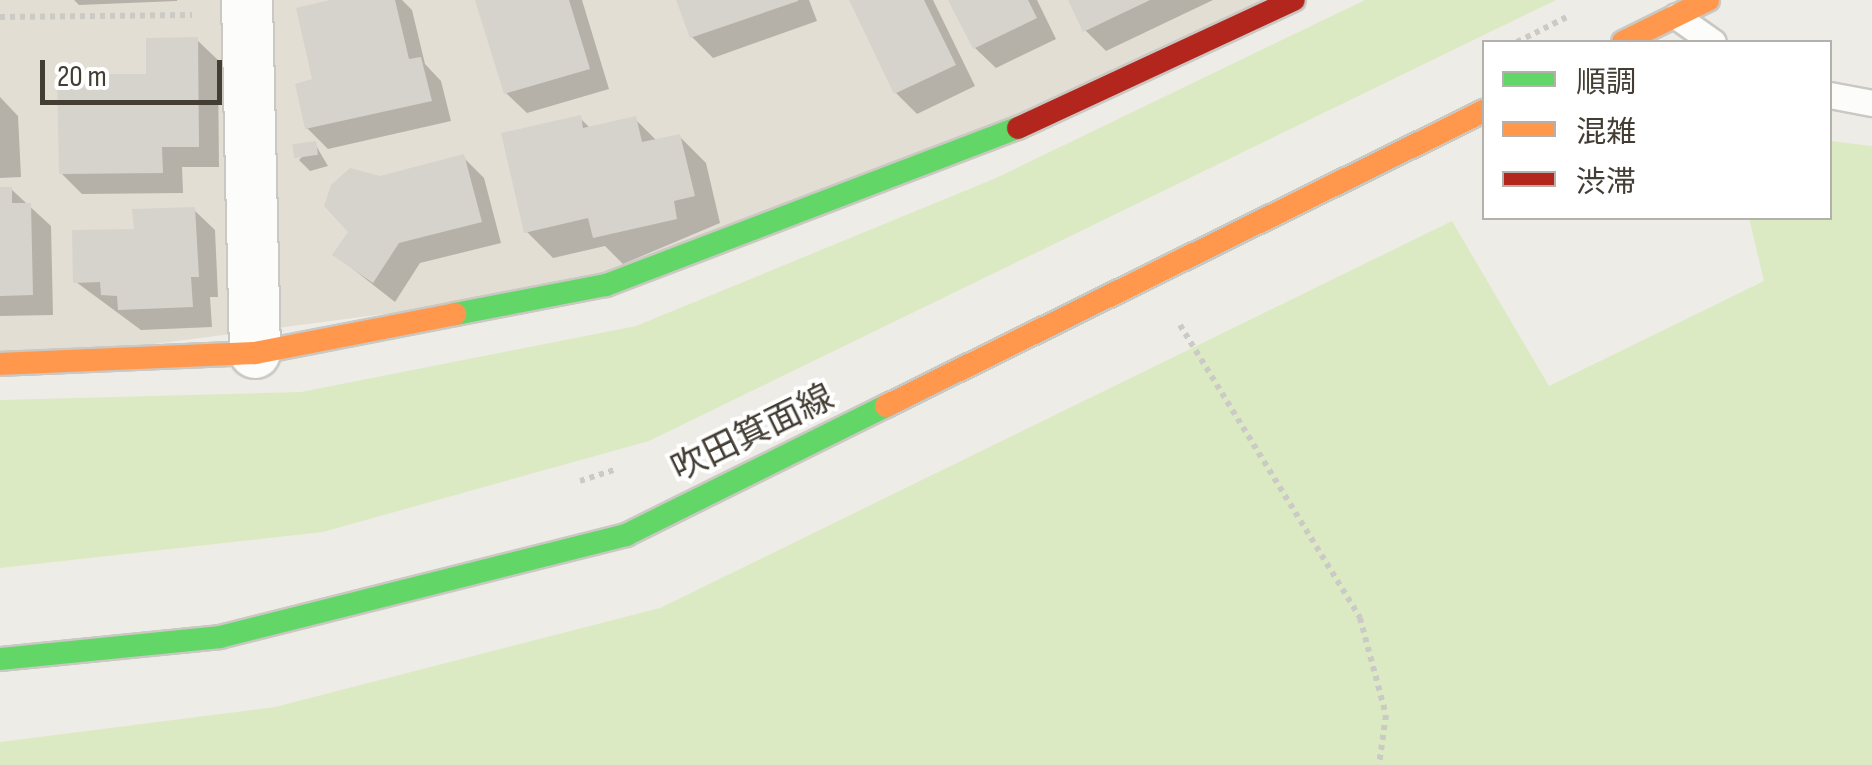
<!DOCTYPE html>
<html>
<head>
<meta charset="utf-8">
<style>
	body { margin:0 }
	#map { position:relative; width:1872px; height:765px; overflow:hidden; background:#eeece6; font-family:"Sofia Sans Condensed","Noto Sans JP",sans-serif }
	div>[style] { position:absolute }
	.residential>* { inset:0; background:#e3ded3 }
	.green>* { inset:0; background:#dceac4 }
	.shadow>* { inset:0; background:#0003 }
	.building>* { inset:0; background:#d6d3cd; transform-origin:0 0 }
	.path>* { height:6px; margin-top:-3px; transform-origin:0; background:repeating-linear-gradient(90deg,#cccac5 0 5px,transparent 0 10px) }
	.roads { filter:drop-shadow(2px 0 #cac8c2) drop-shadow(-2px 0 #cac8c2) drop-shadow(0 2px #cac8c2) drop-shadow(0 -2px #cac8c2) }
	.lane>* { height:25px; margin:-12.5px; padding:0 12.5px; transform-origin:12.5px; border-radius:12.5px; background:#fcfcfb }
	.street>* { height:50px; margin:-25px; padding:0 25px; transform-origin:25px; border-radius:25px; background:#fcfcfb }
	.fast>* { height:22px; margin:-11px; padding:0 11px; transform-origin:11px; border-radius:11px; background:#63d668 }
	.slow>* { height:22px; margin:-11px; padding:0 11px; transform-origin:11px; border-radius:11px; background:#ff974d }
	.jam>* { height:22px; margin:-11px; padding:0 11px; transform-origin:11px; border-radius:11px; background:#b3261e }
	span { translate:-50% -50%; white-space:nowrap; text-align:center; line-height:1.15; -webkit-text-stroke:8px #fff; paint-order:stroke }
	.street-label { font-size:35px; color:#433d33 }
	.legend { position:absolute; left:1482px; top:40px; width:350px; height:180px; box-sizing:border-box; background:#fff; border:2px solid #b4b1ad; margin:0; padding:12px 18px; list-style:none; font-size:30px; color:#433d33 }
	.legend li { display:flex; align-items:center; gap:20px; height:50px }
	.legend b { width:50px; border:2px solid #b4b1ad }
	.scale { position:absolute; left:40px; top:60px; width:182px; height:45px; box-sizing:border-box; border:5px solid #433d33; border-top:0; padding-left:12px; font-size:30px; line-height:35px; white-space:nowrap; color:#433d33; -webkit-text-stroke:8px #fff; paint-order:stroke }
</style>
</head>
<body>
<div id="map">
	<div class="residential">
		<div style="clip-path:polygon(0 0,1294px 0,606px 285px,0 364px)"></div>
	</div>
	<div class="green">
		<div style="clip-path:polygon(1365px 0,1556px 0,649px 441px,323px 532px,0 568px,0 400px,301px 392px,636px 326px,996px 178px)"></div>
		<div style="clip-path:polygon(1830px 141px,1872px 146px,1872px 765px,0 765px,0 742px,275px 707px,660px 608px,1452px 221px,1549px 386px,1764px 281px,1749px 218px,1830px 218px)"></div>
	</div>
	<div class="shadow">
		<div style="clip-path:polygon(74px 0,177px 0,177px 1px,79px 5px)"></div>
		<div style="clip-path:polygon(342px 0,402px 0,412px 10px,425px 64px,441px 81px,451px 121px,328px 149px,307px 128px,315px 81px)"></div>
		<div style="clip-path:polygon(478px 0,582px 0,609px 89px,527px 113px,506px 93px)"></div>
		<div style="clip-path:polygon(679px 0,809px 0,817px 21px,713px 58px,692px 37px)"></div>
		<div style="clip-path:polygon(852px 0,933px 0,975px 86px,917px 114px,896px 93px)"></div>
		<div style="clip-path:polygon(951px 0,1037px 0,1056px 39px,996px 68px,975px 48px)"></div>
		<div style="clip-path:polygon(1070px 0,1213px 0,1106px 51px,1085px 30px)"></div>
		<div style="clip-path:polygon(197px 40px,218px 60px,219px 167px,182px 167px,183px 193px,82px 194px,61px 173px)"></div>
		<div style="clip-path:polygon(0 97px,18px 116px,21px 177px,0 178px)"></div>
		<div style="clip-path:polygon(580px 118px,591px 129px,635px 119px,657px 141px,679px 136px,706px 163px,720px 223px,623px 264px,605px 246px,553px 258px,526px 231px)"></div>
		<div style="clip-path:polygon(315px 144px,328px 166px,310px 171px,299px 160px)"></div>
		<div style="clip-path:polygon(463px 157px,484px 178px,501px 243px,420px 263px,395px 302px,335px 255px,380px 179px)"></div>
		<div style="clip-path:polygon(0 189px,11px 189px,51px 226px,53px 315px,0 316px)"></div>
		<div style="clip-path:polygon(194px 210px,215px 230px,218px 297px,210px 297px,212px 327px,141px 330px,76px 282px,136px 231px)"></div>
	</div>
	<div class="building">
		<div style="clip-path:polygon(330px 0,395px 0,409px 59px,421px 57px,432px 101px,305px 129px,295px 84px,312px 79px,296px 8px)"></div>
		<div style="clip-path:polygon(475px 0,569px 0,590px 69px,504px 94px)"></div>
		<div style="clip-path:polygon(676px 0,798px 0,798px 1px,690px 38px)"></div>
		<div style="clip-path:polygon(849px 0,924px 0,956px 65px,894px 94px)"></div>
		<div style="clip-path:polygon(948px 0,1028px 0,1037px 18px,973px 49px)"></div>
		<div style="clip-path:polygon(1068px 0,1150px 0,1083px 32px)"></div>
		<div style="clip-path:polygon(198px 37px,199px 147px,162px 147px,163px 173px,59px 174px,57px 74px,146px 74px,146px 38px)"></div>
		<div style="clip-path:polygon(581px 115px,583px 128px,636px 116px,642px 142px,680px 134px,695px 196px,674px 201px,677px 219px,593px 238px,588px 218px,524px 233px,501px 133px)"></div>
		<div style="left:316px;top:141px;width:14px;height:24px;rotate:82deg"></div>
		<div style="clip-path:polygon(464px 154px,482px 222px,399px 243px,373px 283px,332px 255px,348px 232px,324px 206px,331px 185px,350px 168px,380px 176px)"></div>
		<div style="clip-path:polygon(0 187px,12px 187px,12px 203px,31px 203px,33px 295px,0 296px)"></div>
		<div style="clip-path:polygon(195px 207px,199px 277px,191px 277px,193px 307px,118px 310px,117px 296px,101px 295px,100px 282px,73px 283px,72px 230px,134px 229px,132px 209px)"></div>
	</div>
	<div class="path">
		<div style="left:0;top:17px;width:192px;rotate:-0.6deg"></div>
		<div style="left:1517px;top:42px;width:58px;rotate:-26.6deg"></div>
		<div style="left:1180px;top:325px;width:344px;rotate:58.4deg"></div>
		<div style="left:1360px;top:618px;width:100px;rotate:75deg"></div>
		<div style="left:1386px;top:715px;width:50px;rotate:98deg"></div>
		<div style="left:580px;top:481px;width:38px;rotate:-18deg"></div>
	</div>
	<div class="roads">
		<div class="lane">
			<div style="left:1676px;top:16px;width:45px;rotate:35.1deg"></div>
			<div style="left:1830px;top:95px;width:43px;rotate:10.8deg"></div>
		</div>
		<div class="street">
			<div style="left:247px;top:0;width:353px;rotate:88.7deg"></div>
		</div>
		<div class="fast">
			<div style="left:455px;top:314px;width:154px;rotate:-10.9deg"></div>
			<div style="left:606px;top:285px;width:441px;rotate:-20.9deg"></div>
			<div style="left:0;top:659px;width:221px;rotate:-5.7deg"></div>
			<div style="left:220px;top:637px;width:419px;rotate:-14.1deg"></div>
			<div style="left:626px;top:535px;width:290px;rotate:-26.4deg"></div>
		</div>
		<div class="slow">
			<div style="left:1623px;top:42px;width:95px;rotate:-26.3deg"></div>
			<div style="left:0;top:364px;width:255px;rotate:-2.5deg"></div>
			<div style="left:255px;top:353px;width:204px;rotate:-11deg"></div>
			<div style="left:886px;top:406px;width:667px;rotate:-26.26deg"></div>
		</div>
		<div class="jam">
			<div style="left:1018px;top:128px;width:304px;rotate:-24.9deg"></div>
		</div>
	</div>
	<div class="street-label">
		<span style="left:753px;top:434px;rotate:-26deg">吹田箕面線</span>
	</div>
	<ul class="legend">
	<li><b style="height:12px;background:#63d668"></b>順調</li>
	<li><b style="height:12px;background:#ff974d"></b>混雑</li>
	<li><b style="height:12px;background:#b3261e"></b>渋滞</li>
	</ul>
	<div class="scale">20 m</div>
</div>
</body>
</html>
